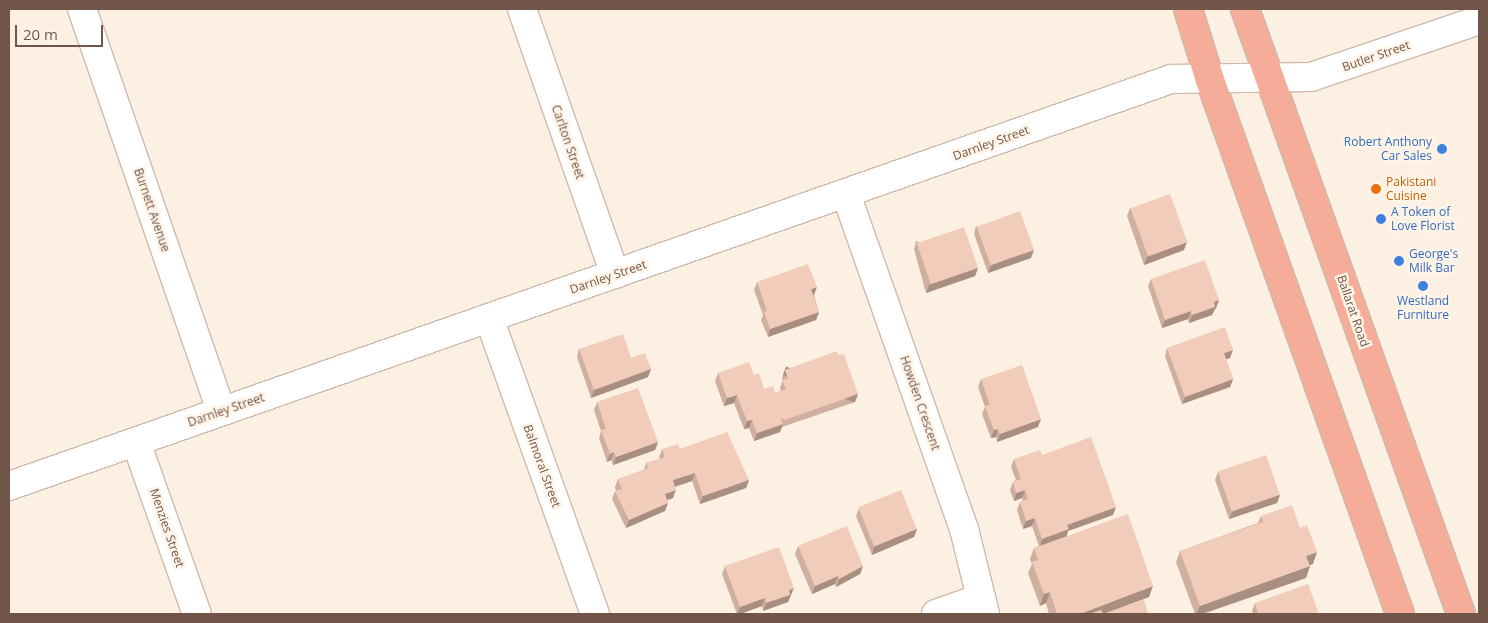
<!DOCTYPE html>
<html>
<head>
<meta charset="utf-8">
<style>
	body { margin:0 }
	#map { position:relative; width:1488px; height:623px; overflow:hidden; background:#fcf0e2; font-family:"Open Sans",sans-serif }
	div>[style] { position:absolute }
	.roads { filter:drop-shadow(1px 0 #cfb9ac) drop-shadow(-1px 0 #cfb9ac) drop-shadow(0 1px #cfb9ac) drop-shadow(0 -1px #cfb9ac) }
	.street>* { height:28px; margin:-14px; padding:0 14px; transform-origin:14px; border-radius:14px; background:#fff }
	.highway>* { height:28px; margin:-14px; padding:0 14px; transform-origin:14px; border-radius:14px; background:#f5ac99 }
	.wall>* { inset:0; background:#cfafa0 }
	.shaded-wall>* { inset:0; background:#a98f82; transform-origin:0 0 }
	.building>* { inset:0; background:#f1ccba; transform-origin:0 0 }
	.dots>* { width:14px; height:14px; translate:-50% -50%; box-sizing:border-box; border:2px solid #fff4e8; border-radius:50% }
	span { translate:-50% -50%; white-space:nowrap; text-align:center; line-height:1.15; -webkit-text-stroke:5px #fff4e8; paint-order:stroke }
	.street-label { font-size:12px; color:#725549 }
	.shop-label { font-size:12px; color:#366cbe }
	.right { translate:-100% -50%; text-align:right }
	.left { translate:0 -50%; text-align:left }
	.food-label { font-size:12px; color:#c56008 }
	.frame { position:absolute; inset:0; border:10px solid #725549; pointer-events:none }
	.scale { position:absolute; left:15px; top:25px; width:88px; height:22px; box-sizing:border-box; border:2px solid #725549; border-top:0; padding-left:6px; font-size:15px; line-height:18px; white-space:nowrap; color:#725549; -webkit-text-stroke:4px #fff4e8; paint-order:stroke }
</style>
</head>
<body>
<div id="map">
	<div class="roads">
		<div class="street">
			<div style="left:82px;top:9px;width:425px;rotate:70.9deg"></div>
			<div style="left:522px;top:9px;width:281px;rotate:70.7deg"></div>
			<div style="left:846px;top:194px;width:355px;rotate:70.6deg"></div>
			<div style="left:964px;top:529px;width:88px;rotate:76.1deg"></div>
			<div style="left:489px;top:318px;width:314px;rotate:70.3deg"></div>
			<div style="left:136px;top:442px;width:182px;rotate:70.5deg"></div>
			<div style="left:9px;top:486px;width:1231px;rotate:-19.3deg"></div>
			<div style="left:1171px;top:79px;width:140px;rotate:-0.8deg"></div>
			<div style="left:1311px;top:77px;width:177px;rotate:-18.7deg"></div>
			<div style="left:936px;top:614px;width:48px;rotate:-19.6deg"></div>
		</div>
		<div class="highway">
			<div style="left:1188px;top:9px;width:74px;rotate:72.8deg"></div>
			<div style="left:1210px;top:80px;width:567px;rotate:70.41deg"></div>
			<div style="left:1245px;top:9px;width:642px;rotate:70.35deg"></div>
		</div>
	</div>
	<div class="wall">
		<div style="clip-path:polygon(1130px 208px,1184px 250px,1144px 265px,1127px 216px)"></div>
		<div style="clip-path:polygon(976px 226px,1031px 258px,988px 273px,974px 234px)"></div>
		<div style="clip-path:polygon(916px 241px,978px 268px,975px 276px,926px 293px,914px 249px)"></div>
		<div style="clip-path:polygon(1151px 279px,1219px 300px,1216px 308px,1215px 309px,1212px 315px,1189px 323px,1188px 319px,1162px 328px,1148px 286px)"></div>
		<div style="clip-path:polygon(757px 282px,814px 295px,819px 312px,816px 320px,768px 337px,761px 320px,763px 315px,754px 290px)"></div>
		<div style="clip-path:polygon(1167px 348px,1230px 358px,1226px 359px,1233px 379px,1230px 387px,1182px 404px,1165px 356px)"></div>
		<div style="clip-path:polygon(579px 349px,631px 358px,651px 369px,648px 377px,591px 398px,577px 357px)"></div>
		<div style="clip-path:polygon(785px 370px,858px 394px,855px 402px,782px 427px,780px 432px,754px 441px,749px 428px,744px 429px,734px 403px,724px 406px,715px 381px,718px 373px,754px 375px,764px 389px,775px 393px,781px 391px,780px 388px,783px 380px,782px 378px)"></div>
		<div style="clip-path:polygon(981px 379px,1038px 427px,997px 442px,996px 437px,991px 438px,982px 414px,985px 407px,978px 387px)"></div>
		<div style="clip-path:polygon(597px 402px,658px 442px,655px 450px,613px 465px,611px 460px,607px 462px,599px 438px,601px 431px,594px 410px)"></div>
		<div style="clip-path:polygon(662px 449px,680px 449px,749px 480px,746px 488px,700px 504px,692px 481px,675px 487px,673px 498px,667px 500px,668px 503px,665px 511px,626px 528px,612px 499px,615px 491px,616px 491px,615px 487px,618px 479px,644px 470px,646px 463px,660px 459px,659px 457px)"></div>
		<div style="clip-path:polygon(1042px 455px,1113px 515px,1068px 531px,1067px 536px,1149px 597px,1128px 605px,1148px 614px,1049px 614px,1046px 603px,1040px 606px,1028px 573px,1032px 564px,1030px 559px,1034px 548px,1039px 546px,1032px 526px,1023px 529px,1017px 510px,1020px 502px,1023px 501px,1022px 498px,1014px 501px,1010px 490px,1013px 482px,1016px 480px,1011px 467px,1014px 459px)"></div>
		<div style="clip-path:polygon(1218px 472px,1280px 495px,1277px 503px,1229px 519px,1215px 480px)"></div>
		<div style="clip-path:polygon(859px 508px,917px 529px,914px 537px,872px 555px,856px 516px)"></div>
		<div style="clip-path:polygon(1261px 516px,1313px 564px,1310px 565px,1310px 566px,1306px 578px,1202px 614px,1195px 614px,1176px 562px,1180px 551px,1258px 523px)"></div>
		<div style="clip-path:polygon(798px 546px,863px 566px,860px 574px,836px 587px,835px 584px,812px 594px,795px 554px)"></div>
		<div style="clip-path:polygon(725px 566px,791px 596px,790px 597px,788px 602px,763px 611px,762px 606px,740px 614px,737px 614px,722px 574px)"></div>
		<div style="clip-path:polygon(1255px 603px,1319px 614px,1253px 614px,1252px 611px)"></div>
	</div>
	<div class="shaded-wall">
		<div style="clip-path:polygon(1187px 242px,1184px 250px,1144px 265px,1147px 257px)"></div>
		<div style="clip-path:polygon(1034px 250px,1031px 258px,988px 273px,991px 265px)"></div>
		<div style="clip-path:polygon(978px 268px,975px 276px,926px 293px,929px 285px)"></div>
		<div style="clip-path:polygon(817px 287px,814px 295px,808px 297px,811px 289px)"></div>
		<div style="clip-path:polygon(1219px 300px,1216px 308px,1215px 309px,1212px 315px,1189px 323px,1192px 315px,1214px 302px)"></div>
		<div style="clip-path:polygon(1191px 311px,1188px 319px,1162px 328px,1165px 320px)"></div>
		<div style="clip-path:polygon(819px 312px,816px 320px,768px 337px,770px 329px)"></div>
		<div style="clip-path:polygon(1233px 350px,1230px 358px,1221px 361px,1224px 353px)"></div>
		<div style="clip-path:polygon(651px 369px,648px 377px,591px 398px,594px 390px)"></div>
		<div style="clip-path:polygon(1233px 379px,1230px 387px,1182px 404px,1185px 397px)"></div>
		<div style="left:858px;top:394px;width:9px;height:77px;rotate:111deg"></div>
		<div style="clip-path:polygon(737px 395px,734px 403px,724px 406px,727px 398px)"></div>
		<div style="clip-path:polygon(1041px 419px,1038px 427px,997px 442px,1000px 434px)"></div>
		<div style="clip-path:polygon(752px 420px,749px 428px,744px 429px,747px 421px)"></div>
		<div style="clip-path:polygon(783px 424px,780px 432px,754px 441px,757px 433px)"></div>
		<div style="clip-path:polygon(998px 429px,996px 437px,991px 438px,994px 430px)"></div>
		<div style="clip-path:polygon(658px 442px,655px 450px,613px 465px,616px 457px)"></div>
		<div style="clip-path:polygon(614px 452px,611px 460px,607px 462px,610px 454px)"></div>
		<div style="clip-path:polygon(695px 473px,692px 481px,670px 488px,673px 480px)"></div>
		<div style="clip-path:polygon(749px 480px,746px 488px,700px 504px,703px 496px)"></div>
		<div style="clip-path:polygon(676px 490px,673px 498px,662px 502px,665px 494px)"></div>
		<div style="clip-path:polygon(1025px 490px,1022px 498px,1014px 501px,1016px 493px)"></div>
		<div style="clip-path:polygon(1280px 495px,1277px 503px,1229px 519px,1232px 512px)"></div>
		<div style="clip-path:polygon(668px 503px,665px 511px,626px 528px,629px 520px)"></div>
		<div style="clip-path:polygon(1116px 507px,1113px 515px,1068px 531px,1066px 537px,1040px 547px,1042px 539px,1067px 525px)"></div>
		<div style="clip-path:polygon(1035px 518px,1032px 526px,1023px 529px,1026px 521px)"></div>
		<div style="clip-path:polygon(917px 529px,914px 537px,872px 555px,874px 547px)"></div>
		<div style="clip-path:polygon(1317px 552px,1313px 564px,1302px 567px,1306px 556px)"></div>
		<div style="clip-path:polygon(863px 566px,860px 574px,836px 587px,839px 579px)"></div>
		<div style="clip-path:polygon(1310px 566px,1306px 578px,1202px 614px,1196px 614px,1200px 606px)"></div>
		<div style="clip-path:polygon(838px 576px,835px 584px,812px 594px,815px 586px)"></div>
		<div style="clip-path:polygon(1153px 586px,1149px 597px,1104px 614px,1080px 614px)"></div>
		<div style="clip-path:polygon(794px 588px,788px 602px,763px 611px,766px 603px,789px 590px)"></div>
		<div style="clip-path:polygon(1050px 592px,1046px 603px,1040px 606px,1044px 594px)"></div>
		<div style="clip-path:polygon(765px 598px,762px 606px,740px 614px,737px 614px,740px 607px)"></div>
	</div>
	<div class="building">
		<div style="left:1170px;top:194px;width:51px;height:42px;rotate:70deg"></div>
		<div style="left:1020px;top:211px;width:41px;height:46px;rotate:70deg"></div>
		<div style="left:964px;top:227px;width:43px;height:50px;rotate:71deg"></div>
		<div style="clip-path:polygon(1205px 260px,1219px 300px,1214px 302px,1215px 307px,1192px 315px,1191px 311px,1165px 320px,1151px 279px)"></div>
		<div style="clip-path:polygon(808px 264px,817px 287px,811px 289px,819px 312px,770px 329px,764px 312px,767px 311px,757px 282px)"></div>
		<div style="clip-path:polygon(1225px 327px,1233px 350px,1224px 353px,1233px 379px,1185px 397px,1167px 348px)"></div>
		<div style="clip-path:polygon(623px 334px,631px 358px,645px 353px,651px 369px,594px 390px,579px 349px)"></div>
		<div style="clip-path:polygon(837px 351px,838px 355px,844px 354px,858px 394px,785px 420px,780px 418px,783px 424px,757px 433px,752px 420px,747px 421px,737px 395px,727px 398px,718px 373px,749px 362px,754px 375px,759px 373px,764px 389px,773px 386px,775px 393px,786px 389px,782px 380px,788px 379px,785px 370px)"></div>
		<div style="clip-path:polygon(1022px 365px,1041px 419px,1000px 434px,998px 429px,994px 430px,985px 406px,990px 405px,981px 379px)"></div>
		<div style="clip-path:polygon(638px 388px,658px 442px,616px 457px,614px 452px,610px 454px,601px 430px,606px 429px,597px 402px)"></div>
		<div style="clip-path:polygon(727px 432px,749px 480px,703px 496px,695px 473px,673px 480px,676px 490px,665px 494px,668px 503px,629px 520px,615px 491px,622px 489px,618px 479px,648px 468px,646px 463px,665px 457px,662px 449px,678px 444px,680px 449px)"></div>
		<div style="clip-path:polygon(1091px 437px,1116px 507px,1067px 525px,1069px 529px,1042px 539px,1035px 518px,1026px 521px,1020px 502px,1028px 499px,1025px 490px,1016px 493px,1013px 482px,1021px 479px,1014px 459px,1040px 450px,1042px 455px)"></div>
		<div style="left:1266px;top:455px;width:42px;height:51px;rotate:71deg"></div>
		<div style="left:901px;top:490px;width:42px;height:46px;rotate:68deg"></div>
		<div style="clip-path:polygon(1292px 505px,1300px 528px,1307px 525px,1317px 552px,1306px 556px,1310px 566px,1200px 606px,1180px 551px,1263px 522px,1261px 516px)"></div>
		<div style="clip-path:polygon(1128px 514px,1153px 586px,1080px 614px,1057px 614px,1050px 592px,1044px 594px,1032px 562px,1038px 560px,1034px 548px)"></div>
		<div style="clip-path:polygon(847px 526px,863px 566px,839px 579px,838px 576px,815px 586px,798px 546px)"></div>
		<div style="clip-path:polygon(779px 547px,794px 588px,789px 590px,790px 595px,766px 603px,765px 598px,740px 607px,725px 566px)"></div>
		<div style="clip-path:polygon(1308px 584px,1319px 614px,1258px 614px,1255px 603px)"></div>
		<div style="clip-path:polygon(1144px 599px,1148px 614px,1089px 614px,1101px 610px,1103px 614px)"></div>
	</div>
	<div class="dots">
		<div style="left:1442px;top:149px;background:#3f7fe0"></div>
		<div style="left:1376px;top:189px;background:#e8710a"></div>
		<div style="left:1381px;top:219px;background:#3f7fe0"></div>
		<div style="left:1399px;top:261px;background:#3f7fe0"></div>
		<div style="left:1423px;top:286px;background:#3f7fe0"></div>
	</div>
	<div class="street-label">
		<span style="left:1376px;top:56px;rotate:-19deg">Butler Street</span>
		<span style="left:568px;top:142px;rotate:71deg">Carlton Street</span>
		<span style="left:991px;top:143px;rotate:-20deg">Darnley Street</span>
		<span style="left:152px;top:210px;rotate:71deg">Burnett Avenue</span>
		<span style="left:608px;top:277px;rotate:-19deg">Darnley Street</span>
		<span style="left:1353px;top:311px;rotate:71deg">Ballarat Road</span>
		<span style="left:920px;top:403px;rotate:71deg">Howden Crescent</span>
		<span style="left:226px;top:410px;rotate:-19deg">Darnley Street</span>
		<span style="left:542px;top:466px;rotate:70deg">Balmoral Street</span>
		<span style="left:167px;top:528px;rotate:71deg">Menzies Street</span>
	</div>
	<div class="shop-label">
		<span class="right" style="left:1432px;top:149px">Robert Anthony<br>Car Sales</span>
		<span class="left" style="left:1391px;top:219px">A Token of<br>Love Florist</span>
		<span class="left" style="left:1409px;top:261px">George's<br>Milk Bar</span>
		<span style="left:1423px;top:308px">Westland<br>Furniture</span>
	</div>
	<div class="food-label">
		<span class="left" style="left:1386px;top:189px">Pakistani<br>Cuisine</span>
	</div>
	<div class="frame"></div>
	<div class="scale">20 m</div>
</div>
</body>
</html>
